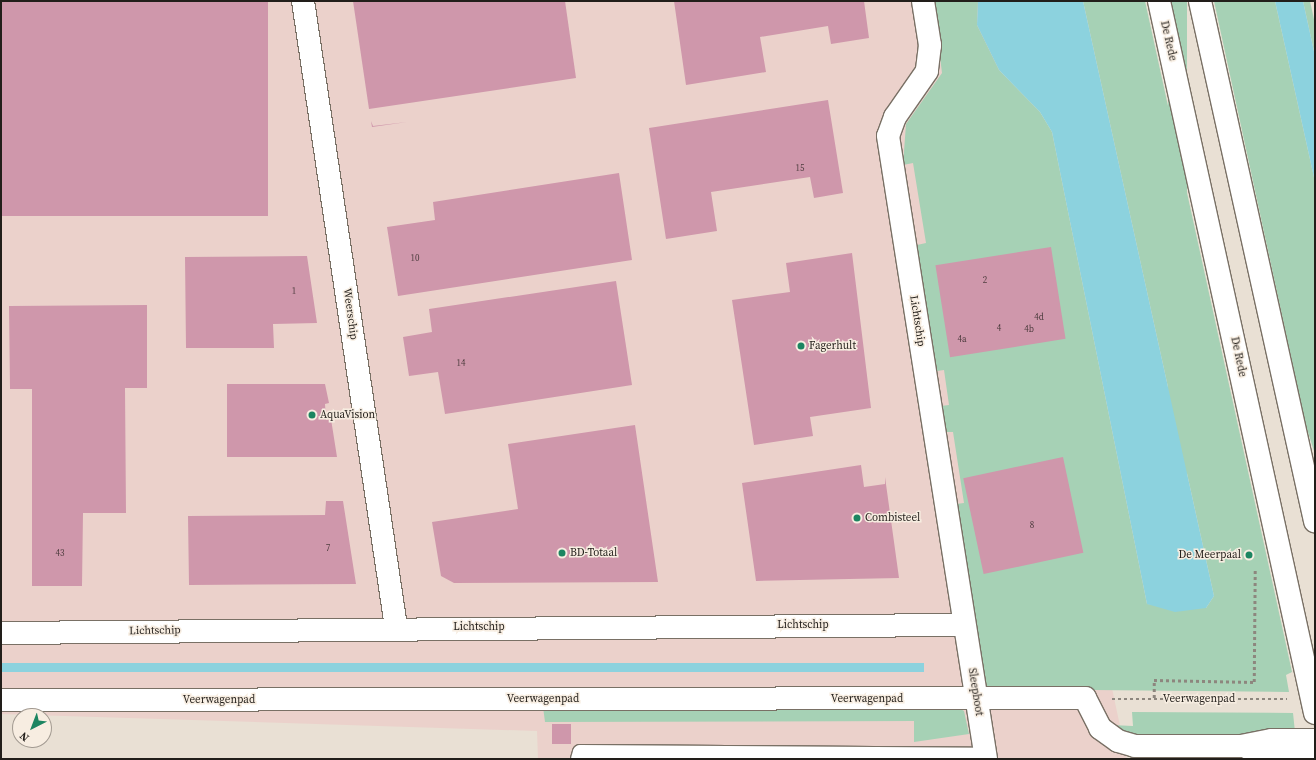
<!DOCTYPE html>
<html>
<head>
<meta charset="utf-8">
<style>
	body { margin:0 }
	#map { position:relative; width:1316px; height:760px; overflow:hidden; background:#e9e0d4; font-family:"Source Serif 4",serif }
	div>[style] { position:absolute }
	.commercial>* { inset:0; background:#ebd1cb }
	.green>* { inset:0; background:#a6d1b5; transform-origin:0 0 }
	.water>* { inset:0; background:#8cd2de; transform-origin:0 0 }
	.building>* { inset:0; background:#cf97ab; transform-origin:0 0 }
	.path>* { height:2.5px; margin-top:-1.25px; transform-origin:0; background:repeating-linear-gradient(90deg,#8d867e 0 3px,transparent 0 6px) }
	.roads { filter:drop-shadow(1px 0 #797065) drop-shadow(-1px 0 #797065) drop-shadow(0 1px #797065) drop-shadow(0 -1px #797065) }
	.service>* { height:14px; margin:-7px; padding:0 7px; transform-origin:7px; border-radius:7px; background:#fff }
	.minor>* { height:22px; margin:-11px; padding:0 11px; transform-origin:11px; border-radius:11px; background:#fff }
	.secondary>* { height:22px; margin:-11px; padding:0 11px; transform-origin:11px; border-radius:11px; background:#fff }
	.dots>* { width:11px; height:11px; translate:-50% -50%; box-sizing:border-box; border:2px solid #f7ede1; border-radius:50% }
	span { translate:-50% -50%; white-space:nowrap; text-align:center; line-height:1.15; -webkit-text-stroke:3px #f7ede1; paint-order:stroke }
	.number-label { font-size:9px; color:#4d3c3e }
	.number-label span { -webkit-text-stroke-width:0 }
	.street-label { font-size:11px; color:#221e1a }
	.poi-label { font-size:11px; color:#221e1a }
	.left { translate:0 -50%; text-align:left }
	.right { translate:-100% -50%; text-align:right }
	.frame { position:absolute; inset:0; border:2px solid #221e1a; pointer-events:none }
	.north { position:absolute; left:12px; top:708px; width:40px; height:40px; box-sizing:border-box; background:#f7ede1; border:1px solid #a29a91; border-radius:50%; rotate:222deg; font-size:11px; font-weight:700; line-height:16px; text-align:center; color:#221e1a }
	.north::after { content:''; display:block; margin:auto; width:14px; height:18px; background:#1c8561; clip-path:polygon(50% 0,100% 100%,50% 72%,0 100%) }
</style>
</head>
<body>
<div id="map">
	<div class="commercial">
		<div style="clip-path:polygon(1px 1px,988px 1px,1063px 457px,1127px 759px,538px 759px,537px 731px,1px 714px)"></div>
	</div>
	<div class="green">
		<div style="clip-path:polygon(933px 1px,978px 1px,977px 25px,999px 70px,1040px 112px,1052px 132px,1147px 604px,1206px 608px,1214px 596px,1083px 1px,1145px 1px,1292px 672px,1286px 675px,1289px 692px,987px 689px,956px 504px,964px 503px,953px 432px,945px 432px,941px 406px,949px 405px,944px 370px,937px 371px,917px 245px,926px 243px,913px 163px,903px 165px,906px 124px,942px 73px)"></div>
		<div style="left:1168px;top:1px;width:19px;height:539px"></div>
		<div style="clip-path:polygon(1214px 1px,1275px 1px,1315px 182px,1315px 454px,1306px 426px)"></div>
		<div style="clip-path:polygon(1303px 1px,1310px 1px,1315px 24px,1315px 56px)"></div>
		<div style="clip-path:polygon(543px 707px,957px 707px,964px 711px,969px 734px,914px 742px,914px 721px,545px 722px)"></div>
		<div style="clip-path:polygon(1132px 712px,1293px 713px,1295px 732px,1207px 739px,1126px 736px,1111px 725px,1133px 726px)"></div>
	</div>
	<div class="water">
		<div style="clip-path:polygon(978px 1px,1083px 1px,1214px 596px,1206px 608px,1175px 612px,1147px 604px,1052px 132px,1040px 112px,999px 70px,977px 25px)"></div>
		<div style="clip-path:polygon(1275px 1px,1303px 1px,1315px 56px,1315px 182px)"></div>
		<div style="left:924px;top:663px;width:9px;height:923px;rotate:90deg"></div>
	</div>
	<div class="building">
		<div style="left:1px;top:1px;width:267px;height:215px"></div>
		<div style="clip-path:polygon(353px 1px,565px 1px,576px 78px,369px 109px)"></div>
		<div style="clip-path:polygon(674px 1px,864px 1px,869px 38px,831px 44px,828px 26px,760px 37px,766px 72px,686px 85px)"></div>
		<div style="clip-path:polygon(828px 100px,843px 193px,814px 198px,810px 177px,711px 192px,717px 231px,666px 239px,649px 128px)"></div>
		<div style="clip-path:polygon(371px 121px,373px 126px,407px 122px,372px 127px)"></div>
		<div style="clip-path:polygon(619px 173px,632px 260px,398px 296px,387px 227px,435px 220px,433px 202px)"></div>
		<div style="left:1051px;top:247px;width:93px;height:117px;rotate:81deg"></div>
		<div style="clip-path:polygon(852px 253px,871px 408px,810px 417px,813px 436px,754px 445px,732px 300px,790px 292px,786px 263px)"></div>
		<div style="clip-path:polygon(307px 256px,317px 323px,273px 324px,274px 348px,186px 348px,185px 257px)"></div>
		<div style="clip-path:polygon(616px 281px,632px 385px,445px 414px,438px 372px,409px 376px,403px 337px,432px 332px,429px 309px)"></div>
		<div style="clip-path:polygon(147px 305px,147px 388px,125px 388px,126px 513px,83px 513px,82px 586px,32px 586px,32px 389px,10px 389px,9px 306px)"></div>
		<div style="clip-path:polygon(227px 384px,325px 384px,329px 403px,325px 404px,326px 420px,331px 419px,337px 457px,227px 457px)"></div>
		<div style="clip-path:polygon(635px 425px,658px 582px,454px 583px,441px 576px,432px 522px,518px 509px,508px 444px)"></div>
		<div style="left:1063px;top:457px;width:98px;height:102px;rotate:78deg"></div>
		<div style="clip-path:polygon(861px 465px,864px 487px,885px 484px,885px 477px,899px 578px,756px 581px,742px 483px)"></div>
		<div style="clip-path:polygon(326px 501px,343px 501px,356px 584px,189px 585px,188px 516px,325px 515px)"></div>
		<div style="left:571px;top:724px;width:20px;height:19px;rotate:90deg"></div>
	</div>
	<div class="path">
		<div style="left:1154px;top:698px;width:18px;rotate:-90deg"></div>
		<div style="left:1154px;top:680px;width:100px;rotate:1.1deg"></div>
		<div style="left:1254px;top:682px;width:112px;rotate:-89.5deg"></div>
		<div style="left:1112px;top:699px;width:175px"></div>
	</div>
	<div class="roads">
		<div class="service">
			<div style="left:578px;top:759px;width:7px;rotate:-74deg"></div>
			<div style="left:580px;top:752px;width:405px;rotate:0.4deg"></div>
		</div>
		<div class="minor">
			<div style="left:303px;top:1px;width:633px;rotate:81.55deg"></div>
			<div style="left:923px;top:1px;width:45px;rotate:81deg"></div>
			<div style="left:930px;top:45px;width:26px;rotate:97deg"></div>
			<div style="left:927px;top:71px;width:56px;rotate:124.8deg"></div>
			<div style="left:895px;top:117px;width:20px;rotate:110deg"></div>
			<div style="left:888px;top:136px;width:631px;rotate:81.06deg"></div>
			<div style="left:1px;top:633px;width:963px;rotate:-0.48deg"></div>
			<div style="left:1px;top:700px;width:1084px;rotate:-0.11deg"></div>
			<div style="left:1085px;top:698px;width:34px;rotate:63deg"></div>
			<div style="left:1100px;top:728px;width:22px;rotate:36deg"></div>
			<div style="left:1118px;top:741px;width:18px;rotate:16deg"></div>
			<div style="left:1135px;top:746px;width:106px"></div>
			<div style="left:1241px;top:746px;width:32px;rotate:-11deg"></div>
			<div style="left:1272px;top:740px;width:43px"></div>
			<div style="left:1248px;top:748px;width:25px;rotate:16deg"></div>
			<div style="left:1272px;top:755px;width:43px"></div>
		</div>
		<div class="secondary">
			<div style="left:1159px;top:1px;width:729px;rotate:77.64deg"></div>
			<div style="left:1200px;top:1px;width:533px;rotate:77.53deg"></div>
		</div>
	</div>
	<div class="dots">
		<div style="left:801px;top:346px;background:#1c8561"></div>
		<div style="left:312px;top:415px;background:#1c8561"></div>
		<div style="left:857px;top:518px;background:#1c8561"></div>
		<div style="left:562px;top:553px;background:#1c8561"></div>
		<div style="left:1249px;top:555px;background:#1c8561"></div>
	</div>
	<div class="number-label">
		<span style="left:800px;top:168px">15</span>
		<span style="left:415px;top:258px">10</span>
		<span style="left:985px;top:280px">2</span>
		<span style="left:294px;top:291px">1</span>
		<span style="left:1039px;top:317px">4d</span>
		<span style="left:999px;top:328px">4</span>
		<span style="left:1029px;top:329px">4b</span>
		<span style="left:962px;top:339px">4a</span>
		<span style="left:461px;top:363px">14</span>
		<span style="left:1032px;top:525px">8</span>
		<span style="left:328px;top:548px">7</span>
		<span style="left:60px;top:553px">43</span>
	</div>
	<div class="street-label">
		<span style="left:1168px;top:41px;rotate:77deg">De Rede</span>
		<span style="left:350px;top:314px;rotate:82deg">Weerschip</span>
		<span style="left:917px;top:321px;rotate:81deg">Lichtschip</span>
		<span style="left:1238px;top:357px;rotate:78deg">De Rede</span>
		<span style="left:803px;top:625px">Lichtschip</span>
		<span style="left:479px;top:627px">Lichtschip</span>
		<span style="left:155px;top:631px;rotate:-1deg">Lichtschip</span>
		<span style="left:975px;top:692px;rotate:81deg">Sleepboot</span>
		<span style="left:543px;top:699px">Veerwagenpad</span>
		<span style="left:867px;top:699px">Veerwagenpad</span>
		<span style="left:1199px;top:699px">Veerwagenpad</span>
		<span style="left:219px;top:700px">Veerwagenpad</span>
	</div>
	<div class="poi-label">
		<span class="left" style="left:809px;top:346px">Fagerhult</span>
		<span class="left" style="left:320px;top:415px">AquaVision</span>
		<span class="left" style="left:865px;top:518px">Combisteel</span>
		<span class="left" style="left:570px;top:553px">BD-Totaal</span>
		<span class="right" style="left:1241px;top:555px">De Meerpaal</span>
	</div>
	<div class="frame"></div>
	<div class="north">N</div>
</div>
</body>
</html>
